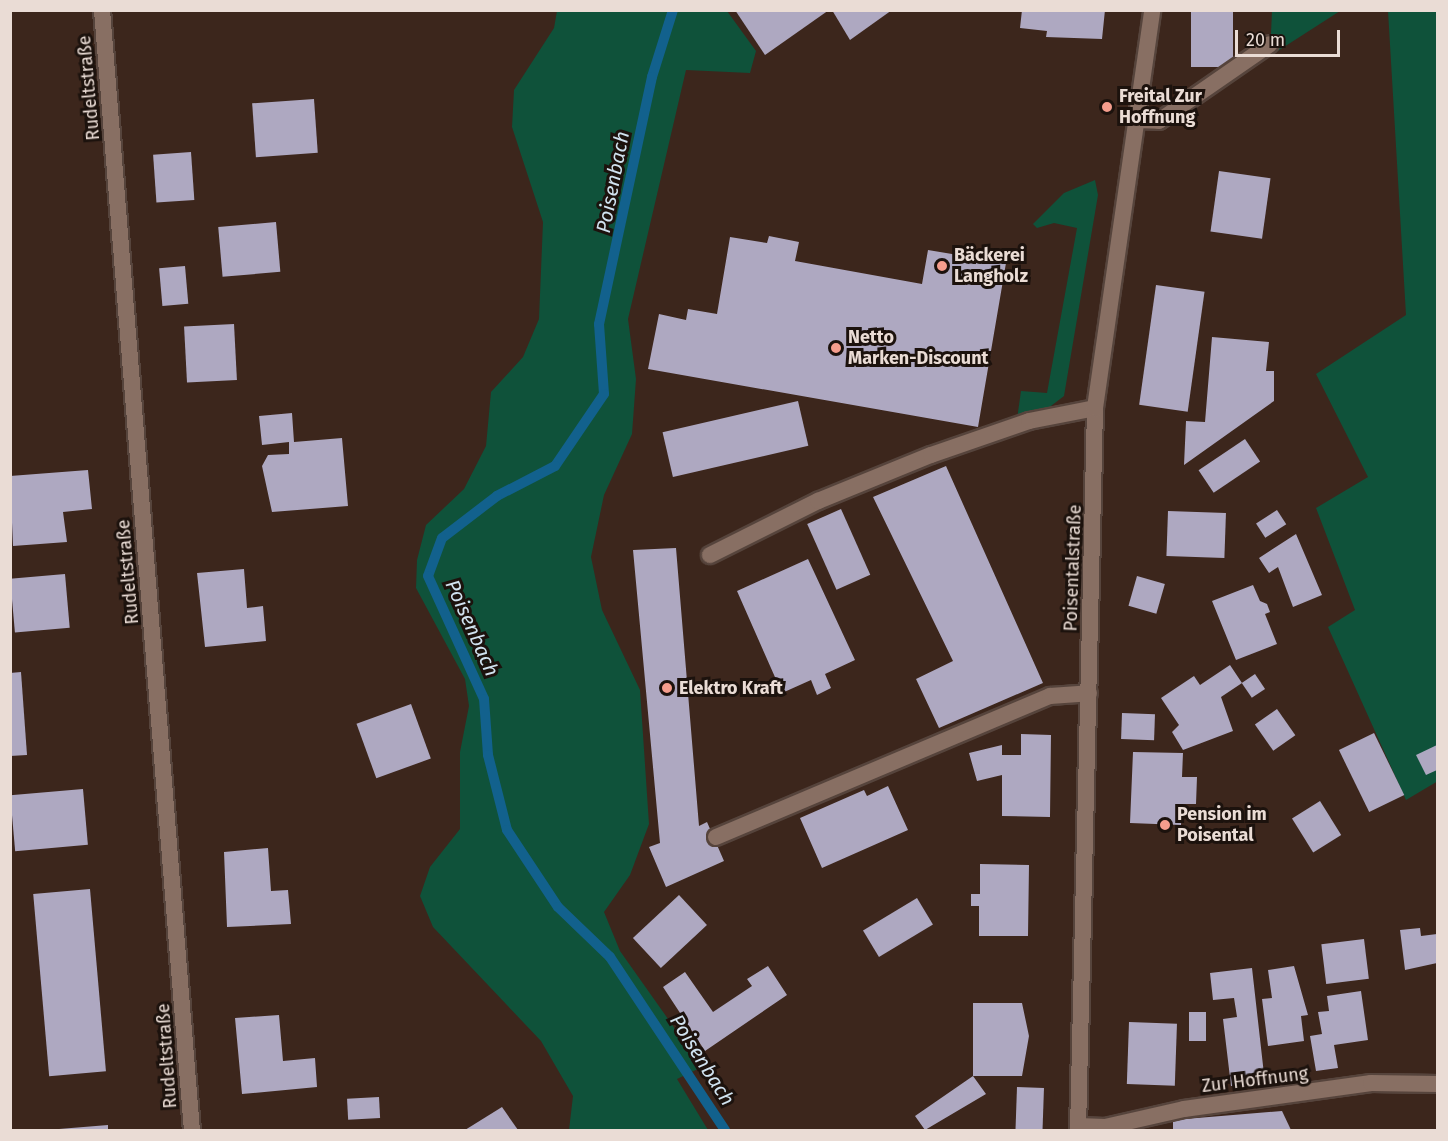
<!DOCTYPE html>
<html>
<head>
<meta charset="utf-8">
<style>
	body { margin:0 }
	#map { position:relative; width:1448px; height:1141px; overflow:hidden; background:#3c261c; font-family:"Fira Sans",sans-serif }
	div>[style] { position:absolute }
	.green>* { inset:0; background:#0f523a }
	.stream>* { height:10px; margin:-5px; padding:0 5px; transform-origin:5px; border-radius:5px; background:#12618d }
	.building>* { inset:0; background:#aea8c1; transform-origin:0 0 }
	.roads { filter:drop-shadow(2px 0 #56443c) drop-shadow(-2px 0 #56443c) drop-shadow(0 2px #56443c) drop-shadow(0 -2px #56443c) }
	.service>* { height:16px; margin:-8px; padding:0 8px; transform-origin:8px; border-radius:8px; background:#886f63 }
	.minor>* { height:16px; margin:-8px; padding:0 8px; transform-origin:8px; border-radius:8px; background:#886f63 }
	.secondary>* { height:16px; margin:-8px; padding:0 8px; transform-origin:8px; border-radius:8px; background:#886f63 }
	.dots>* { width:16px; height:16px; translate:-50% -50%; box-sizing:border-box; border:3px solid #1c120d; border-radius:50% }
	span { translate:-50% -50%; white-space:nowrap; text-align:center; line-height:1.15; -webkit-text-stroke:6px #1c120d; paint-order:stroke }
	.street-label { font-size:18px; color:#eadcd5 }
	.poi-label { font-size:18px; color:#eadcd5; font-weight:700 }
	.left { translate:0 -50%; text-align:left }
	.water-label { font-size:20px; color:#d1e3f0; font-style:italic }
	.frame { position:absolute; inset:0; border:12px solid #eadcd5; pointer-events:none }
	.scale { position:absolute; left:1235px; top:30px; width:105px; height:27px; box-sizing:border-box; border:3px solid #eadcd5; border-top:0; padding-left:8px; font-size:18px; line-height:21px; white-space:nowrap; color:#eadcd5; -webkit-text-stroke:4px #1c120d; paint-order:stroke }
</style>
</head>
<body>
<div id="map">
	<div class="green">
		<div style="clip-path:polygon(557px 11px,727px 11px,756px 51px,750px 73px,686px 70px,628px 319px,636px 379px,632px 434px,604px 495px,591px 557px,602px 610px,640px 690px,649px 824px,630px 875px,604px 912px,620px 951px,702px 1067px,677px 1079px,708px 1130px,569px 1130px,573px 1096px,541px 1041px,433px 927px,420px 896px,430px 867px,460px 829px,460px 752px,469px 706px,465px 679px,416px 588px,417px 560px,426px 525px,464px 489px,486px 446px,491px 392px,523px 357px,539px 319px,543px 222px,512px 127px,514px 90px,554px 28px)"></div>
		<div style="clip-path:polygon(1272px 11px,1340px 11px,1270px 56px)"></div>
		<div style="clip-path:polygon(1388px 11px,1437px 11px,1438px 781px,1406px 800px,1328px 627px,1355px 610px,1316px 508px,1368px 477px,1316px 374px,1406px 315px)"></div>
		<div style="clip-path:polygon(1095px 180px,1098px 195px,1064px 396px,1047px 409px,1017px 419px,1021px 391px,1047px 393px,1077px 228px,1054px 223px,1037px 228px,1033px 224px,1064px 193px)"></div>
	</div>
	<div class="stream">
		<div style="left:673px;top:10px;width:70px;rotate:107.4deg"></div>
		<div style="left:652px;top:77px;width:253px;rotate:102.1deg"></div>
		<div style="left:599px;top:324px;width:70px;rotate:85.9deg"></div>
		<div style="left:604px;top:394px;width:87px;rotate:124.2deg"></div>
		<div style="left:555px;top:466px;width:65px;rotate:152.7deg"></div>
		<div style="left:497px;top:496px;width:69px;rotate:142.6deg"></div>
		<div style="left:442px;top:538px;width:40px;rotate:110.2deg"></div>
		<div style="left:428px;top:576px;width:135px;rotate:65.5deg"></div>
		<div style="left:484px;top:699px;width:56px;rotate:85.9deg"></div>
		<div style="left:488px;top:755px;width:77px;rotate:75.8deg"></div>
		<div style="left:507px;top:830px;width:92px;rotate:56.5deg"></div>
		<div style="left:558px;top:907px;width:72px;rotate:43.9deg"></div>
		<div style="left:610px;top:957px;width:208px;rotate:56.4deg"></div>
	</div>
	<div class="building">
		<div style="clip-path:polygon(735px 10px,829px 10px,765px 55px)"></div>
		<div style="clip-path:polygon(832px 10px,892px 10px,850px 40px)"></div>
		<div style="clip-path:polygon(1022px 10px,1105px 10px,1102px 39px,1046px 37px,1047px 31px,1020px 28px)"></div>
		<div style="left:1191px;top:10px;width:42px;height:57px"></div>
		<div style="left:314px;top:99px;width:54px;height:62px;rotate:86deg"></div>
		<div style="left:191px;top:152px;width:48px;height:38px;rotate:86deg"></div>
		<div style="left:1219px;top:171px;width:52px;height:61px;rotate:8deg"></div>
		<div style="left:276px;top:222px;width:50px;height:58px;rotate:85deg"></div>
		<div style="clip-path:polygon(769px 236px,799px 242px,795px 261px,922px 284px,928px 250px,1006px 263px,978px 427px,648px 369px,659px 314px,686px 320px,688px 309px,717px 314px,730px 237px,767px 243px)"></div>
		<div style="left:185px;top:266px;width:38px;height:26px;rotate:85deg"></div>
		<div style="left:1156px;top:285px;width:49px;height:121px;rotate:8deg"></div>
		<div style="left:234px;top:324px;width:56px;height:50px;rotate:87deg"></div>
		<div style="clip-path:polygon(1212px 337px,1269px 342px,1266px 371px,1274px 371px,1274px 401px,1184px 465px,1186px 421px,1205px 422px)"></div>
		<div style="left:798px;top:401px;width:46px;height:139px;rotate:77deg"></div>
		<div style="clip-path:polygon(292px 413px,294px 442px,342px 438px,348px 506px,272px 512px,262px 466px,268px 455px,289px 454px,289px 442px,262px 445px,259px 416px)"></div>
		<div style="left:1245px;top:439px;width:27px;height:56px;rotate:56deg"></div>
		<div style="clip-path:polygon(946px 466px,1043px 683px,939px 728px,916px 679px,953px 661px,873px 497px)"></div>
		<div style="clip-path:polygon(88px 470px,92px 509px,63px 512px,67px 542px,13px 546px,10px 476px)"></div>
		<div style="left:841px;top:509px;width:72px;height:37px;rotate:66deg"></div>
		<div style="left:1277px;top:510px;width:17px;height:25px;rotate:57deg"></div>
		<div style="left:1168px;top:511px;width:58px;height:45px;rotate:2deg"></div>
		<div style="clip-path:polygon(1296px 534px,1322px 595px,1293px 607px,1278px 567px,1269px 573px,1259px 558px)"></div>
		<div style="clip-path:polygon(676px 548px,699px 826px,707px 822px,724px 861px,666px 887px,649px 847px,660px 843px,633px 550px)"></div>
		<div style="clip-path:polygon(808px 559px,855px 660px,825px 674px,831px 688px,817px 695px,811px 680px,782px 693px,737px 591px)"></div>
		<div style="clip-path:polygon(244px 569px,247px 608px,263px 606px,266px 641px,205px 647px,197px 573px)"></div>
		<div style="left:65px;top:574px;width:54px;height:55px;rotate:85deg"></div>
		<div style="left:1137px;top:576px;width:29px;height:31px;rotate:16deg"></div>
		<div style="clip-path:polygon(1253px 585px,1260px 601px,1267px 604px,1270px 612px,1265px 614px,1277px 644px,1236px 660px,1212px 601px)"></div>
		<div style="clip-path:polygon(1230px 665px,1242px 683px,1221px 697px,1233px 731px,1183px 750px,1172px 732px,1179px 725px,1161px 698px,1194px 676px,1200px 685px)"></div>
		<div style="clip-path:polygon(21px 672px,27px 755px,10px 756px,10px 673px)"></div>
		<div style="left:1255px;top:674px;width:18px;height:16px;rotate:56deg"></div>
		<div style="left:411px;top:704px;width:58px;height:58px;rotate:70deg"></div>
		<div style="left:1277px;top:709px;width:32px;height:27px;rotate:55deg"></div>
		<div style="left:1122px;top:713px;width:33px;height:26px;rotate:2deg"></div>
		<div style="left:1374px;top:733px;width:69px;height:39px;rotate:64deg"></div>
		<div style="clip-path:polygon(1021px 734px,1051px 735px,1050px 817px,1002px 816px,1002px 775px,977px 781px,969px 753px,1002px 745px,1002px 755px,1021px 755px)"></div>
		<div style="clip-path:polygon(1437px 745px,1437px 770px,1426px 775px,1416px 755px)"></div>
		<div style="clip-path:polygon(1133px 752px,1183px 753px,1182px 777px,1197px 777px,1196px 804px,1182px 804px,1181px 825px,1130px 823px)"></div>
		<div style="clip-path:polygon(888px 786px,908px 830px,822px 868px,800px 818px,864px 790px,867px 796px)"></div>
		<div style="left:83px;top:789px;width:56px;height:73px;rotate:85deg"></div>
		<div style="left:1320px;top:801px;width:40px;height:33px;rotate:58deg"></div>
		<div style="clip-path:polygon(268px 848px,271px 891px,288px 890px,291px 924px,227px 927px,224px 852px)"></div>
		<div style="clip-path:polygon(980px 864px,1029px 865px,1028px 936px,979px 936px,979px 906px,971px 906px,971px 894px,980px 894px)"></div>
		<div style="left:90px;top:889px;width:183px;height:57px;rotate:85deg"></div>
		<div style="left:679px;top:895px;width:41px;height:63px;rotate:47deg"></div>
		<div style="left:917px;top:898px;width:31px;height:63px;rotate:59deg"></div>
		<div style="clip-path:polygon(1420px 928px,1421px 936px,1437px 934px,1437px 963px,1405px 970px,1400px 930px)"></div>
		<div style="left:1364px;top:939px;width:40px;height:43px;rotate:83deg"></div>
		<div style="clip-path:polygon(768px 966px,787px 995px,705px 1051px,663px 987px,685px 972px,713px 1012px,752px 986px,747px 979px)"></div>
		<div style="clip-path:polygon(1294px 966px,1308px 1015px,1301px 1016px,1304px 1041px,1268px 1046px,1262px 999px,1272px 998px,1268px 970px)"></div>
		<div style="clip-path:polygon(1252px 968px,1265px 1083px,1231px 1086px,1223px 1019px,1237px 1017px,1234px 998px,1213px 1000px,1210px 973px)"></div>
		<div style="clip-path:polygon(1361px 991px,1368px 1040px,1334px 1045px,1338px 1068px,1316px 1071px,1310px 1036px,1322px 1034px,1318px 1012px,1329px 1011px,1327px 996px)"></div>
		<div style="clip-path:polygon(973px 1003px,1022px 1003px,1029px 1036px,1022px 1076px,973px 1076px,986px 1094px,925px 1130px,915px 1116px,973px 1076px)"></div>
		<div style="left:1189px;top:1012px;width:17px;height:29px"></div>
		<div style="clip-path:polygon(279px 1015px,283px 1061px,315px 1058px,317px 1087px,242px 1094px,235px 1018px)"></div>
		<div style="left:1129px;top:1022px;width:48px;height:62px;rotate:2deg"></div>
		<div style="left:1017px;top:1087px;width:27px;height:43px;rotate:2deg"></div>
		<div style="left:379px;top:1097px;width:21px;height:32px;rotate:87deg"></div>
		<div style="clip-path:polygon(502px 1107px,518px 1130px,465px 1130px)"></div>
		<div style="clip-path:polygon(1282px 1111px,1291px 1130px,1173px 1130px,1173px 1120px)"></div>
		<div style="clip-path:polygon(108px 1125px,108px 1130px,59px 1130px,59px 1129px)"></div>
	</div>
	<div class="roads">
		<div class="service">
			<div style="left:1136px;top:120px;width:23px;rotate:2deg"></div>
			<div style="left:1159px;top:121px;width:135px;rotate:-34.7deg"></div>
			<div style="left:710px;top:555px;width:121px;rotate:-26.6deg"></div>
			<div style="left:818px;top:501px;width:122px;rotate:-22.2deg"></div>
			<div style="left:931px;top:455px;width:104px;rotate:-19.1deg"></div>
			<div style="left:1029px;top:421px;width:67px;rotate:-11.1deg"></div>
			<div style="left:716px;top:837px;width:363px;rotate:-22.9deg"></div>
			<div style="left:1050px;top:696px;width:39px;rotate:-4deg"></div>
		</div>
		<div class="minor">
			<div style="left:102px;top:10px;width:1124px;rotate:85.41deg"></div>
			<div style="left:1078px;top:1126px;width:27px;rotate:2deg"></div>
			<div style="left:1105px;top:1127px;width:81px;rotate:-12.8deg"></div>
			<div style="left:1184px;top:1109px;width:189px;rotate:-7.9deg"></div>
			<div style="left:1371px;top:1083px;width:67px;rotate:0.9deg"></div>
		</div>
		<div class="secondary">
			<div style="left:1078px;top:1130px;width:722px;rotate:-88.65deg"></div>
			<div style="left:1095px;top:408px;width:402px;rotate:-81.8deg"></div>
		</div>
	</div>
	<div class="dots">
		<div style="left:1107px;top:107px;background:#f59d8d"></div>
		<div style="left:942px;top:266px;background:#f59d8d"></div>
		<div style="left:836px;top:348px;background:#f59d8d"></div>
		<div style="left:667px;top:688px;background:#f59d8d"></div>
		<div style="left:1165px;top:825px;background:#f59d8d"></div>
	</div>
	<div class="street-label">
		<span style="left:89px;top:88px;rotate:-95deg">Rudeltstraße</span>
		<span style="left:1073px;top:568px;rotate:-88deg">Poisentalstraße</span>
		<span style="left:128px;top:572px;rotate:-95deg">Rudeltstraße</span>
		<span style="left:167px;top:1056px;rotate:-94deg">Rudeltstraße</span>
		<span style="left:1255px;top:1080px;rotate:-7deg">Zur Hoffnung</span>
	</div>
	<div class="poi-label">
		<span class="left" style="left:1119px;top:107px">Freital Zur<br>Hoffnung</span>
		<span class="left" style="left:954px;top:266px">Bäckerei<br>Langholz</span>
		<span class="left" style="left:848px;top:348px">Netto<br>Marken-Discount</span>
		<span class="left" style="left:679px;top:688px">Elektro Kraft</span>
		<span class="left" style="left:1177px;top:825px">Pension im<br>Poisental</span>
	</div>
	<div class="water-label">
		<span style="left:613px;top:182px;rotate:-79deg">Poisenbach</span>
		<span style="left:472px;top:628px;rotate:66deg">Poisenbach</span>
		<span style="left:702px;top:1060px;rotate:58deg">Poisenbach</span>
	</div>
	<div class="frame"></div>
	<div class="scale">20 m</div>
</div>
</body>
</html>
